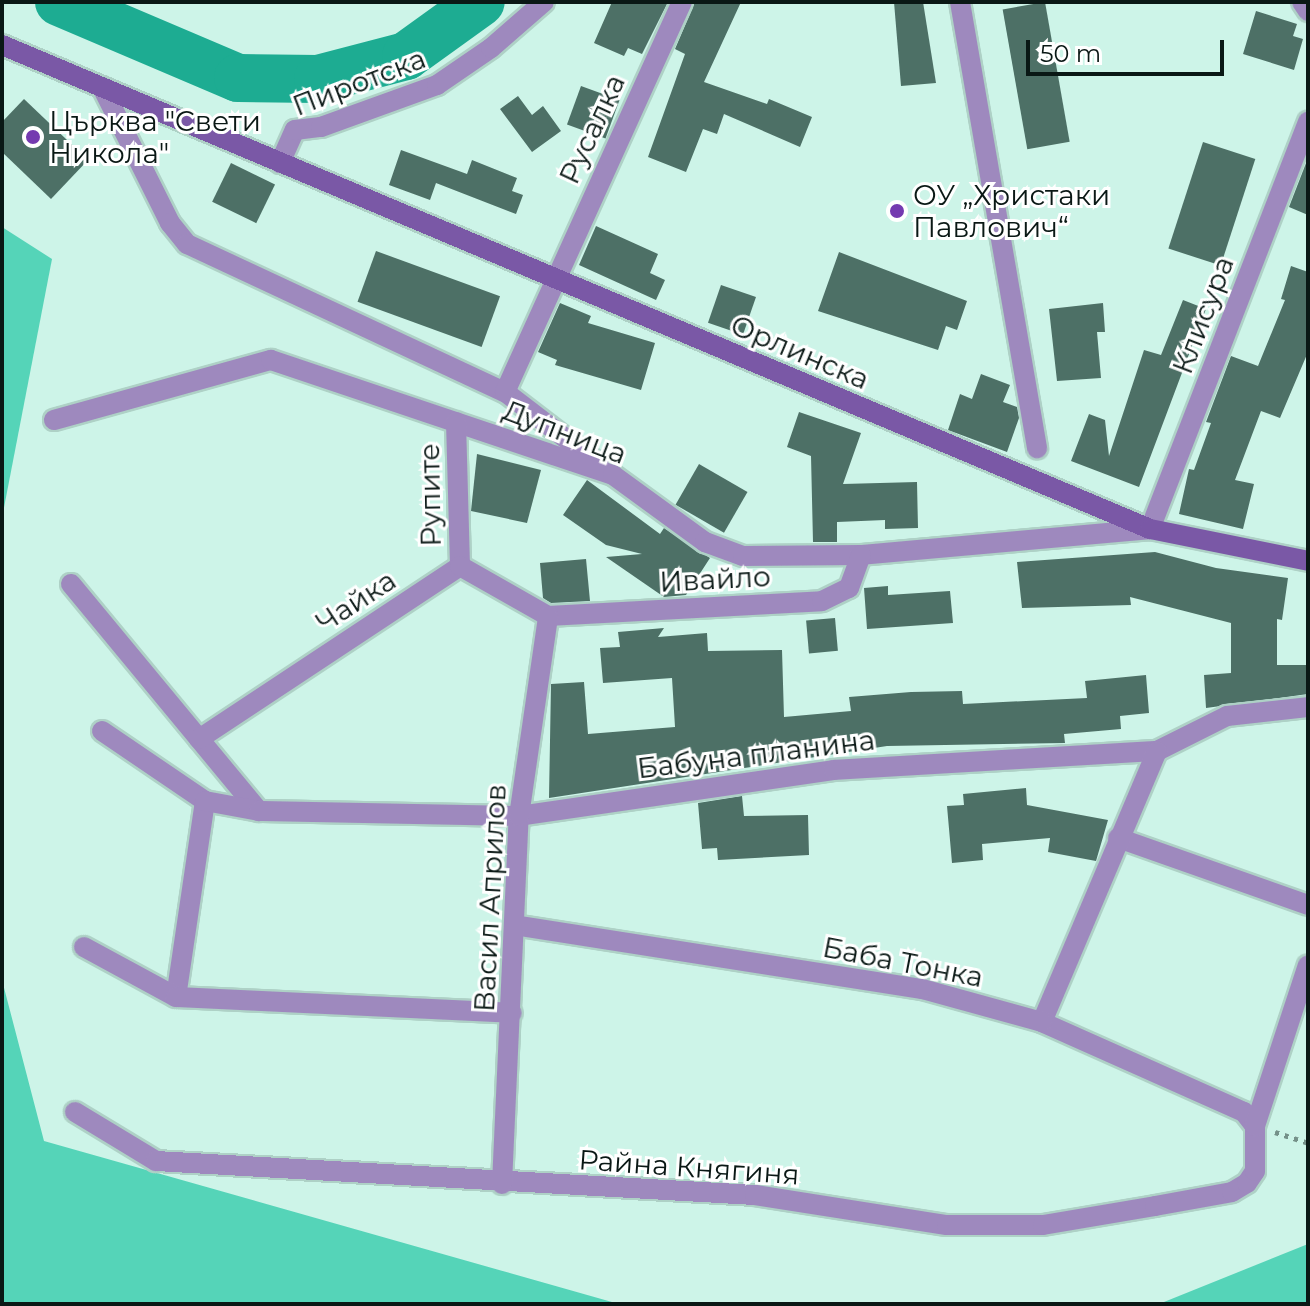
<!DOCTYPE html>
<html>
<head>
<meta charset="utf-8">
<style>
	body { margin:0 }
	#map { position:relative; width:1310px; height:1306px; overflow:hidden; background:#cdf4e8; font-family:Montserrat,sans-serif }
	div>[style] { position:absolute }
	.forest>* { inset:0; background:#55d4b8 }
	.river>* { height:48px; margin:-24px; padding:0 24px; transform-origin:24px; border-radius:24px; background:#1dac92 }
	.building>* { inset:0; background:#4d7066; transform-origin:0 0 }
	.path>* { height:5px; margin-top:-2.5px; transform-origin:0; background:repeating-linear-gradient(90deg,#759189 0 4px,transparent 0 10px) }
	.roads { filter:drop-shadow(2px 0 #aed1c6) drop-shadow(-2px 0 #aed1c6) drop-shadow(0 2px #aed1c6) drop-shadow(0 -2px #aed1c6) }
	.street>* { height:20px; margin:-10px; padding:0 10px; transform-origin:10px; border-radius:10px; background:#9e89be }
	.secondary>* { height:20px; margin:-10px; padding:0 10px; transform-origin:10px; border-radius:10px; background:#7a58a6 }
	.dots>* { width:22px; height:22px; translate:-50% -50%; box-sizing:border-box; border:4px solid #fff; border-radius:50% }
	span { translate:-50% -50%; white-space:nowrap; text-align:center; line-height:1.15; -webkit-text-stroke:6px #fff; paint-order:stroke }
	.street-label { font-size:28px; color:#0a1815 }
	.poi-label { font-size:28px; color:#0a1815 }
	.left { translate:0 -50%; text-align:left }
	.frame { position:absolute; inset:0; border:4px solid #0a1815; pointer-events:none }
	.scale { position:absolute; left:1026px; top:40px; width:198px; height:36px; box-sizing:border-box; border:4px solid #0a1815; border-top:0; padding-left:10px; font-size:24px; line-height:28px; white-space:nowrap; color:#0a1815; -webkit-text-stroke:6px #fff; paint-order:stroke }
</style>
</head>
<body>
<div id="map">
	<div class="forest">
		<div style="clip-path:polygon(2px 227px,52px 259px,2px 518px)"></div>
		<div style="clip-path:polygon(2px 980px,44px 1141px,619px 1304px,2px 1304px)"></div>
		<div style="clip-path:polygon(1308px 1244px,1308px 1304px,1159px 1304px)"></div>
	</div>
	<div class="river">
		<div style="left:59px;top:2px;width:194px;rotate:23deg"></div>
		<div style="left:238px;top:78px;width:80px;rotate:0.7deg"></div>
		<div style="left:318px;top:79px;width:91px;rotate:-14.6deg"></div>
		<div style="left:406px;top:56px;width:92px;rotate:-35.8deg"></div>
	</div>
	<div class="building">
		<div style="clip-path:polygon(612px 2px,668px 2px,642px 54px,628px 48px,624px 56px,594px 43px)"></div>
		<div style="clip-path:polygon(695px 2px,741px 2px,704px 82px,767px 104px,769px 99px,812px 117px,800px 147px,724px 114px,717px 134px,703px 129px,686px 172px,648px 157px,685px 54px,675px 49px)"></div>
		<div style="clip-path:polygon(894px 2px,923px 2px,936px 83px,901px 86px)"></div>
		<div style="left:1045px;top:2px;width:142px;height:43px;rotate:80deg"></div>
		<div style="clip-path:polygon(1256px 11px,1297px 24px,1293px 36px,1303px 39px,1294px 70px,1243px 54px)"></div>
		<div style="left:581px;top:86px;width:41px;height:41px;rotate:20deg"></div>
		<div style="clip-path:polygon(518px 96px,532px 115px,543px 106px,561px 131px,532px 152px,500px 109px)"></div>
		<div style="clip-path:polygon(24px 99px,88px 160px,51px 199px,2px 152px,2px 122px)"></div>
		<div style="left:1203px;top:142px;width:55px;height:112px;rotate:18deg"></div>
		<div style="clip-path:polygon(401px 150px,467px 174px,472px 160px,517px 178px,512px 191px,523px 195px,516px 214px,436px 183px,430px 200px,389px 185px)"></div>
		<div style="clip-path:polygon(1308px 158px,1308px 215px,1289px 207px)"></div>
		<div style="left:231px;top:163px;width:49px;height:43px;rotate:26deg"></div>
		<div style="clip-path:polygon(596px 226px,658px 254px,650px 273px,665px 280px,656px 300px,579px 265px)"></div>
		<div style="left:376px;top:251px;width:132px;height:54px;rotate:20deg"></div>
		<div style="clip-path:polygon(839px 252px,967px 301px,957px 330px,946px 326px,938px 350px,818px 311px)"></div>
		<div style="clip-path:polygon(1291px 266px,1308px 272px,1308px 352px,1280px 418px,1261px 411px,1235px 480px,1254px 484px,1243px 529px,1179px 514px,1189px 469px,1194px 470px,1211px 423px,1206px 422px,1231px 356px,1258px 366px,1285px 300px,1281px 299px)"></div>
		<div style="left:721px;top:285px;width:37px;height:40px;rotate:19deg"></div>
		<div style="clip-path:polygon(1183px 300px,1206px 309px,1139px 487px,1071px 461px,1089px 414px,1105px 420px,1109px 456px,1144px 350px,1161px 355px)"></div>
		<div style="clip-path:polygon(560px 303px,591px 316px,588px 323px,655px 343px,641px 390px,555px 365px,557px 360px,538px 352px)"></div>
		<div style="clip-path:polygon(1103px 303px,1105px 332px,1097px 332px,1101px 378px,1057px 381px,1049px 309px)"></div>
		<div style="clip-path:polygon(981px 374px,1010px 385px,1003px 402px,1017px 407px,1019px 418px,1007px 452px,948px 430px,960px 394px,972px 399px)"></div>
		<div style="clip-path:polygon(799px 412px,861px 433px,843px 484px,917px 482px,918px 528px,885px 529px,885px 520px,837px 522px,837px 542px,813px 542px,811px 456px,787px 447px)"></div>
		<div style="clip-path:polygon(477px 454px,541px 470px,527px 523px,471px 511px)"></div>
		<div style="left:699px;top:464px;width:56px;height:47px;rotate:30deg"></div>
		<div style="clip-path:polygon(587px 480px,660px 534px,664px 528px,710px 558px,686px 595px,664px 597px,606px 557px,642px 554px,606px 545px,563px 515px)"></div>
		<div style="clip-path:polygon(1155px 552px,1216px 568px,1288px 578px,1282px 620px,1277px 619px,1277px 665px,1308px 665px,1308px 694px,1206px 708px,1204px 675px,1231px 673px,1231px 623px,1130px 597px,1131px 605px,1022px 608px,1017px 562px)"></div>
		<div style="clip-path:polygon(586px 559px,590px 601px,551px 603px,543px 598px,540px 563px)"></div>
		<div style="clip-path:polygon(888px 586px,888px 595px,950px 591px,953px 623px,867px 629px,864px 588px)"></div>
		<div style="left:835px;top:618px;width:33px;height:29px;rotate:85deg"></div>
		<div style="clip-path:polygon(664px 628px,658px 637px,707px 633px,708px 651px,782px 650px,784px 717px,851px 711px,849px 697px,911px 692px,962px 691px,963px 704px,1087px 698px,1085px 681px,1146px 675px,1149px 713px,1120px 716px,1121px 729px,1064px 734px,1065px 743px,887px 746px,549px 798px,551px 684px,584px 682px,588px 734px,675px 727px,672px 678px,603px 683px,600px 648px,620px 647px,618px 632px)"></div>
		<div style="clip-path:polygon(1026px 788px,1027px 805px,1108px 820px,1096px 861px,1048px 852px,1050px 838px,982px 844px,983px 860px,952px 863px,947px 806px,964px 805px,963px 794px)"></div>
		<div style="clip-path:polygon(742px 796px,744px 816px,808px 815px,809px 855px,718px 860px,717px 848px,702px 849px,698px 803px)"></div>
	</div>
	<div class="path">
		<div style="left:1275px;top:1132px;width:35px;rotate:18deg"></div>
	</div>
	<div class="roads">
		<div class="street">
			<div style="left:960px;top:2px;width:453px;rotate:80.2deg"></div>
			<div style="left:1302px;top:2px;width:11px;rotate:56deg"></div>
			<div style="left:102px;top:87px;width:152px;rotate:63.4deg"></div>
			<div style="left:170px;top:223px;width:27px;rotate:51deg"></div>
			<div style="left:187px;top:244px;width:351px;rotate:25deg"></div>
			<div style="left:505px;top:392px;width:118px;rotate:37.5deg"></div>
			<div style="left:280px;top:163px;width:36px;rotate:-66deg"></div>
			<div style="left:295px;top:130px;width:26px;rotate:-7deg"></div>
			<div style="left:321px;top:127px;width:123px;rotate:-19.9deg"></div>
			<div style="left:437px;top:85px;width:65px;rotate:-34.4deg"></div>
			<div style="left:491px;top:48px;width:70px;rotate:-41deg"></div>
			<div style="left:505px;top:392px;width:428px;rotate:-65.6deg"></div>
			<div style="left:54px;top:420px;width:225px;rotate:-15.5deg"></div>
			<div style="left:271px;top:360px;width:361px;rotate:18.6deg"></div>
			<div style="left:613px;top:475px;width:114px;rotate:36.1deg"></div>
			<div style="left:705px;top:542px;width:40px;rotate:20.2deg"></div>
			<div style="left:743px;top:556px;width:118px;rotate:-0.5deg"></div>
			<div style="left:861px;top:555px;width:290px;rotate:-5.1deg"></div>
			<div style="left:1150px;top:529px;width:437px;rotate:-68.8deg"></div>
			<div style="left:456px;top:422px;width:144px;rotate:88.4deg"></div>
			<div style="left:71px;top:584px;width:295px;rotate:50.4deg"></div>
			<div style="left:548px;top:616px;width:274px;rotate:-3.1deg"></div>
			<div style="left:822px;top:601px;width:30px;rotate:-26deg"></div>
			<div style="left:849px;top:588px;width:35px;rotate:-70deg"></div>
			<div style="left:102px;top:731px;width:125px;rotate:34.2deg"></div>
			<div style="left:205px;top:801px;width:198px;rotate:98.4deg"></div>
			<div style="left:199px;top:739px;width:313px;rotate:-33.5deg"></div>
			<div style="left:460px;top:566px;width:101px;rotate:29.6deg"></div>
			<div style="left:205px;top:801px;width:55px;rotate:10.5deg"></div>
			<div style="left:259px;top:811px;width:260px;rotate:1.1deg"></div>
			<div style="left:519px;top:816px;width:318px;rotate:-8.3deg"></div>
			<div style="left:834px;top:770px;width:324px;rotate:-3.4deg"></div>
			<div style="left:1157px;top:751px;width:78px;rotate:-26.6deg"></div>
			<div style="left:1227px;top:716px;width:81px;rotate:-6.3deg"></div>
			<div style="left:1118px;top:838px;width:201px;rotate:19.4deg"></div>
			<div style="left:84px;top:947px;width:105px;rotate:28.5deg"></div>
			<div style="left:176px;top:997px;width:336px;rotate:2.7deg"></div>
			<div style="left:1042px;top:1022px;width:294px;rotate:-67deg"></div>
			<div style="left:75px;top:1112px;width:95px;rotate:31.2deg"></div>
			<div style="left:156px;top:1161px;width:600px;rotate:3.25deg"></div>
			<div style="left:755px;top:1195px;width:194px;rotate:8.9deg"></div>
			<div style="left:947px;top:1225px;width:96px"></div>
			<div style="left:1043px;top:1225px;width:114px;rotate:-9.6deg"></div>
			<div style="left:1155px;top:1206px;width:78px;rotate:-10.3deg"></div>
			<div style="left:1232px;top:1192px;width:17px;rotate:-31deg"></div>
			<div style="left:1247px;top:1183px;width:14px;rotate:-56deg"></div>
			<div style="left:1255px;top:1171px;width:45px;rotate:-90deg"></div>
			<div style="left:1255px;top:1126px;width:18px;rotate:-128deg"></div>
			<div style="left:1244px;top:1112px;width:221px;rotate:-156deg"></div>
			<div style="left:1042px;top:1022px;width:124px;rotate:-164.6deg"></div>
			<div style="left:922px;top:989px;width:412px;rotate:-171.1deg"></div>
			<div style="left:1255px;top:1126px;width:169px;rotate:-71.8deg"></div>
			<div style="left:502px;top:1184px;width:368px;rotate:-87.4deg"></div>
			<div style="left:519px;top:816px;width:202px;rotate:-81.7deg"></div>
		</div>
		<div class="secondary">
			<div style="left:2px;top:45px;width:1246px;rotate:22.86deg"></div>
			<div style="left:1150px;top:529px;width:161px;rotate:11.4deg"></div>
		</div>
	</div>
	<div class="dots">
		<div style="left:33px;top:137px;background:#743ab0"></div>
		<div style="left:897px;top:211px;background:#743ab0"></div>
	</div>
	<div class="street-label">
		<span style="left:359px;top:82px;rotate:-21deg">Пиротска</span>
		<span style="left:592px;top:129px;rotate:-65deg">Русалка</span>
		<span style="left:1203px;top:315px;rotate:-69deg">Клисура</span>
		<span style="left:800px;top:352px;rotate:23deg">Орлинска</span>
		<span style="left:565px;top:432px;rotate:21deg">Дупница</span>
		<span style="left:430px;top:495px;rotate:-91deg">Рупите</span>
		<span style="left:715px;top:579px;rotate:-3deg">Ивайло</span>
		<span style="left:356px;top:601px;rotate:-33deg">Чайка</span>
		<span style="left:756px;top:754px;rotate:-7deg">Бабуна планина</span>
		<span style="left:490px;top:898px;rotate:-87deg">Васил Априлов</span>
		<span style="left:903px;top:962px;rotate:11deg">Баба Тонка</span>
		<span style="left:689px;top:1167px;rotate:4deg">Райна Княгиня</span>
	</div>
	<div class="poi-label">
		<span class="left" style="left:49px;top:137px">Църква "Свети<br>Никола"</span>
		<span class="left" style="left:913px;top:211px">ОУ „Христаки<br>Павлович“</span>
	</div>
	<div class="frame"></div>
	<div class="scale">50 m</div>
</div>
</body>
</html>
